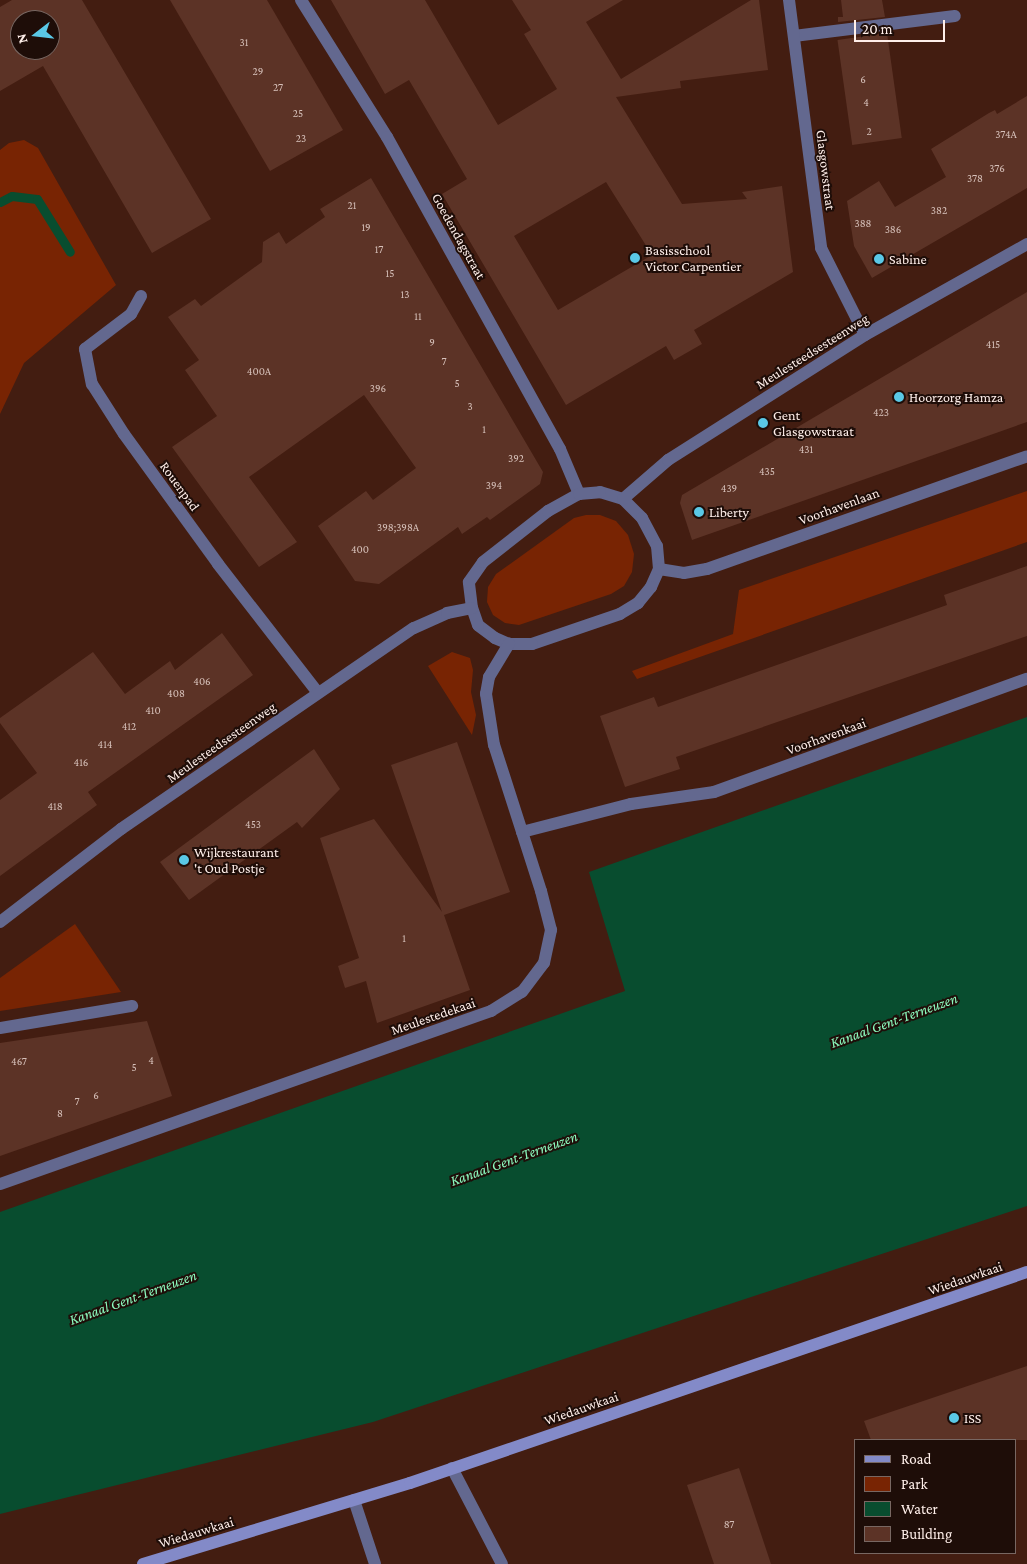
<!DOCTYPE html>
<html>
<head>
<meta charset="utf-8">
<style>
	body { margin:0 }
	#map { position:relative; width:1027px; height:1564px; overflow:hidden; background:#431d11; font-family:"Crimson Pro",serif }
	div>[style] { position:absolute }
	.green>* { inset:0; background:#782403 }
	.water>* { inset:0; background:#084d2f }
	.stream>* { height:9px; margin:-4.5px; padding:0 4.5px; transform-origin:4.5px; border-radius:4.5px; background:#084d2f }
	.building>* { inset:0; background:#5c3326; transform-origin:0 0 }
	.service>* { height:12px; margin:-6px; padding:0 6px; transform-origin:6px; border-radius:6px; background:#63688f }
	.minor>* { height:12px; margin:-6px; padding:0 6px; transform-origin:6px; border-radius:6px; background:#63688f }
	.secondary>* { height:12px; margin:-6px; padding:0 6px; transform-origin:6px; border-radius:6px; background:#838ac8 }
	.dots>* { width:14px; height:14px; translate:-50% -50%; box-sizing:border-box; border:2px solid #1e0d08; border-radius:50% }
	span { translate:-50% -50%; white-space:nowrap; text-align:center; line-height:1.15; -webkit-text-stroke:4px #1e0d08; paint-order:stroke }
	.number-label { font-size:11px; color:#d6c0b9 }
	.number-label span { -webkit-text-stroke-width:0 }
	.street-label { font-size:14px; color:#ffefea }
	.poi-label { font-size:14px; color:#ffefea }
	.left { translate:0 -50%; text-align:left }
	.water-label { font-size:15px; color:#8cfbbf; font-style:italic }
	.legend { position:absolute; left:854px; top:1439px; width:162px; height:115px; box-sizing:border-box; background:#1e0d08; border:1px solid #786762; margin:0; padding:6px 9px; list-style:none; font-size:15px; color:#ffefea }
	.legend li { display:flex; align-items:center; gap:10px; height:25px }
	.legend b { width:25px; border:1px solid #786762 }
	.north { position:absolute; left:10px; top:10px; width:50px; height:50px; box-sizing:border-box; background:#1e0d08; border:1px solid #786762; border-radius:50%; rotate:254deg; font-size:14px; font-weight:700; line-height:20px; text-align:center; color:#ffefea }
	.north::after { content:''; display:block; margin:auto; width:18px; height:22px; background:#5ac8e6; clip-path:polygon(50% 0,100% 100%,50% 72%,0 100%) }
	.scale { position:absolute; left:854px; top:20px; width:91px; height:22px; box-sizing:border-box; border:2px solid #ffefea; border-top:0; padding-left:6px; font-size:15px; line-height:18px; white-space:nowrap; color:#ffefea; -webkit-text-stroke:4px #1e0d08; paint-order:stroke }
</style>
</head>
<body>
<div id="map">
	<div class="green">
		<div style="clip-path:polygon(24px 140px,38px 148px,116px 285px,24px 363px,0 414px,0 150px,9px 143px)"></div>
		<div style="clip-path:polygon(1027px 491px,1027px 542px,637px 679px,632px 671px,733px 634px,739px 590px)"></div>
		<div style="clip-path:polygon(586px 515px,600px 515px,616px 521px,628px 535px,634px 554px,632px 572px,624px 586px,611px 594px,519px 625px,505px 623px,493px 615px,487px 602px,488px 587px,496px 574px,574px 518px)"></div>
		<div style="clip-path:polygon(452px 652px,470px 658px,473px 670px,471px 692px,476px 715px,472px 735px,428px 666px)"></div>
		<div style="clip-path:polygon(75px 924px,121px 992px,0 1011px,0 978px)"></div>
	</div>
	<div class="water">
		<div style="clip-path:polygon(1027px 717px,1027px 1206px,373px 1422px,0 1514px,0 1212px,625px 991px,589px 872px)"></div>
	</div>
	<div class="stream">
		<div style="left:0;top:202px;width:13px;rotate:-27deg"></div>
		<div style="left:12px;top:196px;width:25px;rotate:7deg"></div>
		<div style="left:37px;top:199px;width:62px;rotate:58.1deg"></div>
	</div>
	<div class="building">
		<div style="clip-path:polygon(evenodd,12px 0,82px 0,211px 219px,152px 253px,43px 66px,0 91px,0 7px,12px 0,20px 20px,50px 20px,50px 50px,20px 50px,20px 20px)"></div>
		<div style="clip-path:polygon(170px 0,267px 0,343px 130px,270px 171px)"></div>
		<div style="clip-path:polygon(evenodd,331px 0,425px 0,498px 125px,557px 89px,524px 34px,531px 30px,512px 0,623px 0,586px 22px,621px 79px,751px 0,759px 0,768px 70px,680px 81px,681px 88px,616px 97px,682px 204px,747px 199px,742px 192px,782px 186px,793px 272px,694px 330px,702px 344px,674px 360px,666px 346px,566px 405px,442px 194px,467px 179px,409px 80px,385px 94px,331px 0,606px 182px,652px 255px,558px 310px,514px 236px,606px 182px)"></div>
		<div style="clip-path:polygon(841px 0,882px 0,885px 17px,838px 22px,838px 17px,843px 17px)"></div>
		<div style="left:887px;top:33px;width:106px;height:50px;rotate:82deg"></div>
		<div style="clip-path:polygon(1027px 96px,1027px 188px,872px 278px,854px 246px,847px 201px,879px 181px,895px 207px,946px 177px,931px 149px,989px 113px,995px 110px,997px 114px)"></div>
		<div style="clip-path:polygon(371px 178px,543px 472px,540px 484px,490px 520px,487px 517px,462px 534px,458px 527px,379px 584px,355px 581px,318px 526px,366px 491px,373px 500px,416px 468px,364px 395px,249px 477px,297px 542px,259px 567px,172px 447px,217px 416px,185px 370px,199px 360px,168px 317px,195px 299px,201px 306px,262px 262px,263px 242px,279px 232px,286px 244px,325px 217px,320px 209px)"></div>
		<div style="clip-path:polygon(1027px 292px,1027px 422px,692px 540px,680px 503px,682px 495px)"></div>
		<div style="clip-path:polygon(1027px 566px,1027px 636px,676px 757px,680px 769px,625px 787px,600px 716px,654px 697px,658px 707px,947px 605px,944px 595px)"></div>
		<div style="clip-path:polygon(222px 633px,253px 675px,88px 792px,97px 805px,0 876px,0 800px,37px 773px,0 723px,0 718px,93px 652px,125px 694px,170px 661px,175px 670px)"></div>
		<div style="clip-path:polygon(457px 742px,510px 892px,444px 915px,470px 990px,377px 1023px,366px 981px,345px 988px,338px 966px,359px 958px,320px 838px,374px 819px,442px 912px,391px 765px)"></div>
		<div style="clip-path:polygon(314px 749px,340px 789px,302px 828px,297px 822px,189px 900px,160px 862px)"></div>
		<div style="clip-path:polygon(147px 1021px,172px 1096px,0 1156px,0 1043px)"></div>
		<div style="clip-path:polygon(1027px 1366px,1027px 1440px,871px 1440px,864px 1421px)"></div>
		<div style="clip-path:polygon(739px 1468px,771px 1564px,714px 1564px,687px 1485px)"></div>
	</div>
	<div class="service">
		<div style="left:794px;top:36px;width:162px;rotate:-7.1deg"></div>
		<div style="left:141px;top:296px;width:21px;rotate:119deg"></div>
		<div style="left:131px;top:314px;width:58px;rotate:142.7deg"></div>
		<div style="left:85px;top:349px;width:36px;rotate:79deg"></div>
		<div style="left:92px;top:384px;width:59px;rotate:57.4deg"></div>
		<div style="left:124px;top:434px;width:160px;rotate:54.1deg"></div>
		<div style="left:218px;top:564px;width:163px;rotate:52.2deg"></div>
		<div style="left:452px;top:1468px;width:108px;rotate:62.5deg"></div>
	</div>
	<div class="minor">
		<div style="left:301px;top:0;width:162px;rotate:57.9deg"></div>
		<div style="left:387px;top:137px;width:357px;rotate:61deg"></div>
		<div style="left:560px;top:449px;width:49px;rotate:67.1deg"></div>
		<div style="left:789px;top:0;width:250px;rotate:82.6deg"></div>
		<div style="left:821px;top:248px;width:97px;rotate:63.2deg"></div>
		<div style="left:600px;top:492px;width:24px;rotate:17deg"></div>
		<div style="left:623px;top:499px;width:27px;rotate:45deg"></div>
		<div style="left:642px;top:518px;width:32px;rotate:62deg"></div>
		<div style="left:657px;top:546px;width:23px;rotate:85deg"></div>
		<div style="left:659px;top:569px;width:20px;rotate:114deg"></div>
		<div style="left:651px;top:587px;width:21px;rotate:129deg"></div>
		<div style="left:638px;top:603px;width:21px;rotate:149deg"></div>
		<div style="left:620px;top:614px;width:93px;rotate:161.2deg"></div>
		<div style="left:532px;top:644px;width:23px;rotate:180deg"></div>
		<div style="left:509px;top:644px;width:15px;rotate:-157deg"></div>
		<div style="left:495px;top:638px;width:21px;rotate:-143deg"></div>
		<div style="left:478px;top:625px;width:18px;rotate:-109deg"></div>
		<div style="left:472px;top:608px;width:26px;rotate:-97deg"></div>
		<div style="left:469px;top:582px;width:24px;rotate:-55deg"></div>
		<div style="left:483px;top:562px;width:83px;rotate:-38.1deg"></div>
		<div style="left:548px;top:511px;width:35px;rotate:-29deg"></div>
		<div style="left:579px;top:494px;width:21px;rotate:-5deg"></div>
		<div style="left:623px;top:499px;width:60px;rotate:-40.9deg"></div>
		<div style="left:668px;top:460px;width:233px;rotate:-32.4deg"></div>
		<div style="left:865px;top:335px;width:186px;rotate:-29.3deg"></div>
		<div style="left:659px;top:569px;width:25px;rotate:9deg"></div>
		<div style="left:684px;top:573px;width:23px;rotate:-10deg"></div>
		<div style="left:707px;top:569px;width:339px;rotate:-19.4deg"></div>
		<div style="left:522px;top:832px;width:113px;rotate:-14.4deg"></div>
		<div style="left:631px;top:804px;width:84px;rotate:-8.2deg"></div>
		<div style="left:714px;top:792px;width:333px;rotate:-19.9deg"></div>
		<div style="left:0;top:922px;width:153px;rotate:-37.5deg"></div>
		<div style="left:121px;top:829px;width:355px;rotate:-34.5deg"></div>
		<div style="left:414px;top:628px;width:36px;rotate:-24deg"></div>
		<div style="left:447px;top:613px;width:25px;rotate:-11deg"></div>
		<div style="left:0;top:1028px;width:134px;rotate:-9.5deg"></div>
		<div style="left:0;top:1184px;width:521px;rotate:-19.41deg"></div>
		<div style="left:491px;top:1011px;width:36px;rotate:-32deg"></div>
		<div style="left:522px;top:992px;width:36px;rotate:-53deg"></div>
		<div style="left:544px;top:963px;width:34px;rotate:-78deg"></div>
		<div style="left:551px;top:930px;width:40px;rotate:-104.4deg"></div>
		<div style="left:541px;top:891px;width:153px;rotate:-107.8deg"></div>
		<div style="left:494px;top:745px;width:52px;rotate:-98.9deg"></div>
		<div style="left:486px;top:694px;width:17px;rotate:-80deg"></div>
		<div style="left:489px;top:677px;width:39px;rotate:-59deg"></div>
		<div style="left:354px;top:1500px;width:67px;rotate:71.8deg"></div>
	</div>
	<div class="secondary">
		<div style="left:143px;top:1564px;width:279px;rotate:-16.9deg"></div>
		<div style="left:410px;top:1483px;width:652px;rotate:-18.88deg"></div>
	</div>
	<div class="dots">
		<div style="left:635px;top:258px;background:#5ac8e6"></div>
		<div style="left:879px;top:259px;background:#5ac8e6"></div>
		<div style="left:899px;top:397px;background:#5ac8e6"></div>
		<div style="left:763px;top:423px;background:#5ac8e6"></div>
		<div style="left:699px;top:512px;background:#5ac8e6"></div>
		<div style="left:184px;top:860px;background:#5ac8e6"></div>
		<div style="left:954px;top:1418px;background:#5ac8e6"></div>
	</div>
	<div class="number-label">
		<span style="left:244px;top:42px">31</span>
		<span style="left:258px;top:71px">29</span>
		<span style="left:863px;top:79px">6</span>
		<span style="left:278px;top:87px">27</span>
		<span style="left:866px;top:102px">4</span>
		<span style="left:298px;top:113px">25</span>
		<span style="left:869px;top:131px">2</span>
		<span style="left:1006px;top:134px">374A</span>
		<span style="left:301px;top:138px">23</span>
		<span style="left:997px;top:168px">376</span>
		<span style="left:975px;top:178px">378</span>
		<span style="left:352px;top:205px">21</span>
		<span style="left:939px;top:210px">382</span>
		<span style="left:863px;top:223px">388</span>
		<span style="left:366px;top:227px">19</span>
		<span style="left:893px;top:229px">386</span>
		<span style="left:379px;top:249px">17</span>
		<span style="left:390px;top:273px">15</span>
		<span style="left:405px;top:294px">13</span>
		<span style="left:418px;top:316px">11</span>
		<span style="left:432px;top:342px">9</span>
		<span style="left:993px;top:344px">415</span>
		<span style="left:444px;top:361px">7</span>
		<span style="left:259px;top:371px">400A</span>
		<span style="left:457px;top:383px">5</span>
		<span style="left:378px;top:388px">396</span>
		<span style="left:470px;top:406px">3</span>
		<span style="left:881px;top:412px">423</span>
		<span style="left:484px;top:429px">1</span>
		<span style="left:806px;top:449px">431</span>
		<span style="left:516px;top:458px">392</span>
		<span style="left:767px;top:471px">435</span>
		<span style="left:494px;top:485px">394</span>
		<span style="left:729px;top:488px">439</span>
		<span style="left:398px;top:527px">398;398A</span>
		<span style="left:360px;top:549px">400</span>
		<span style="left:202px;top:681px">406</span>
		<span style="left:176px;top:693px">408</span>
		<span style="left:153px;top:710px">410</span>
		<span style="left:129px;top:726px">412</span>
		<span style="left:105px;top:744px">414</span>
		<span style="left:81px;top:762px">416</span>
		<span style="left:55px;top:806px">418</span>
		<span style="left:253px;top:824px">453</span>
		<span style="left:404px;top:938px">1</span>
		<span style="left:151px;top:1060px">4</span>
		<span style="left:19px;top:1061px">467</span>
		<span style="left:134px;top:1067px">5</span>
		<span style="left:96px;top:1095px">6</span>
		<span style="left:77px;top:1101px">7</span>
		<span style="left:60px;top:1113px">8</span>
		<span style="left:729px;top:1524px">87</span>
	</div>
	<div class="street-label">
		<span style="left:826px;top:170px;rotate:83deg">Glasgowstraat</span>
		<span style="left:459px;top:236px;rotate:61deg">Goedendagstraat</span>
		<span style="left:812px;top:351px;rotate:-32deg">Meulesteedsesteenweg</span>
		<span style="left:180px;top:486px;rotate:54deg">Rouenpad</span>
		<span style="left:839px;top:506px;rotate:-20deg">Voorhavenlaan</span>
		<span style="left:826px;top:736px;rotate:-20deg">Voorhavenkaai</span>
		<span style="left:221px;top:742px;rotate:-35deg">Meulesteedsesteenweg</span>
		<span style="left:433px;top:1016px;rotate:-19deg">Meulestedekaai</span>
		<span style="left:965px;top:1278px;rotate:-19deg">Wiedauwkaai</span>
		<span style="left:581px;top:1408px;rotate:-19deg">Wiedauwkaai</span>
		<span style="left:196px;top:1532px;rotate:-17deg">Wiedauwkaai</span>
	</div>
	<div class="poi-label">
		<span class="left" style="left:645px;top:258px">Basisschool<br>Victor Carpentier</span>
		<span class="left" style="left:889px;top:259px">Sabine</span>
		<span class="left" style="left:909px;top:397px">Hoorzorg Hamza</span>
		<span class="left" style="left:773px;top:423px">Gent<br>Glasgowstraat</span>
		<span class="left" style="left:709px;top:512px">Liberty</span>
		<span class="left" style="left:194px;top:860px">Wijkrestaurant<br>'t Oud Postje</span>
		<span class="left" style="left:964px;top:1418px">ISS</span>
	</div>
	<div class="water-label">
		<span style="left:894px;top:1021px;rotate:-20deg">Kanaal Gent-Terneuzen</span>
		<span style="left:514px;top:1159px;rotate:-20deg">Kanaal Gent-Terneuzen</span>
		<span style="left:133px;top:1298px;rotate:-20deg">Kanaal Gent-Terneuzen</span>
	</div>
	<ul class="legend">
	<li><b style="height:6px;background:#838ac8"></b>Road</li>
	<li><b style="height:14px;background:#782403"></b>Park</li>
	<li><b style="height:14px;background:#084d2f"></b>Water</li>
	<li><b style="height:14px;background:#5c3326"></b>Building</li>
	</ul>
	<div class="north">N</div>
	<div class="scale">20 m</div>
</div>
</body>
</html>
